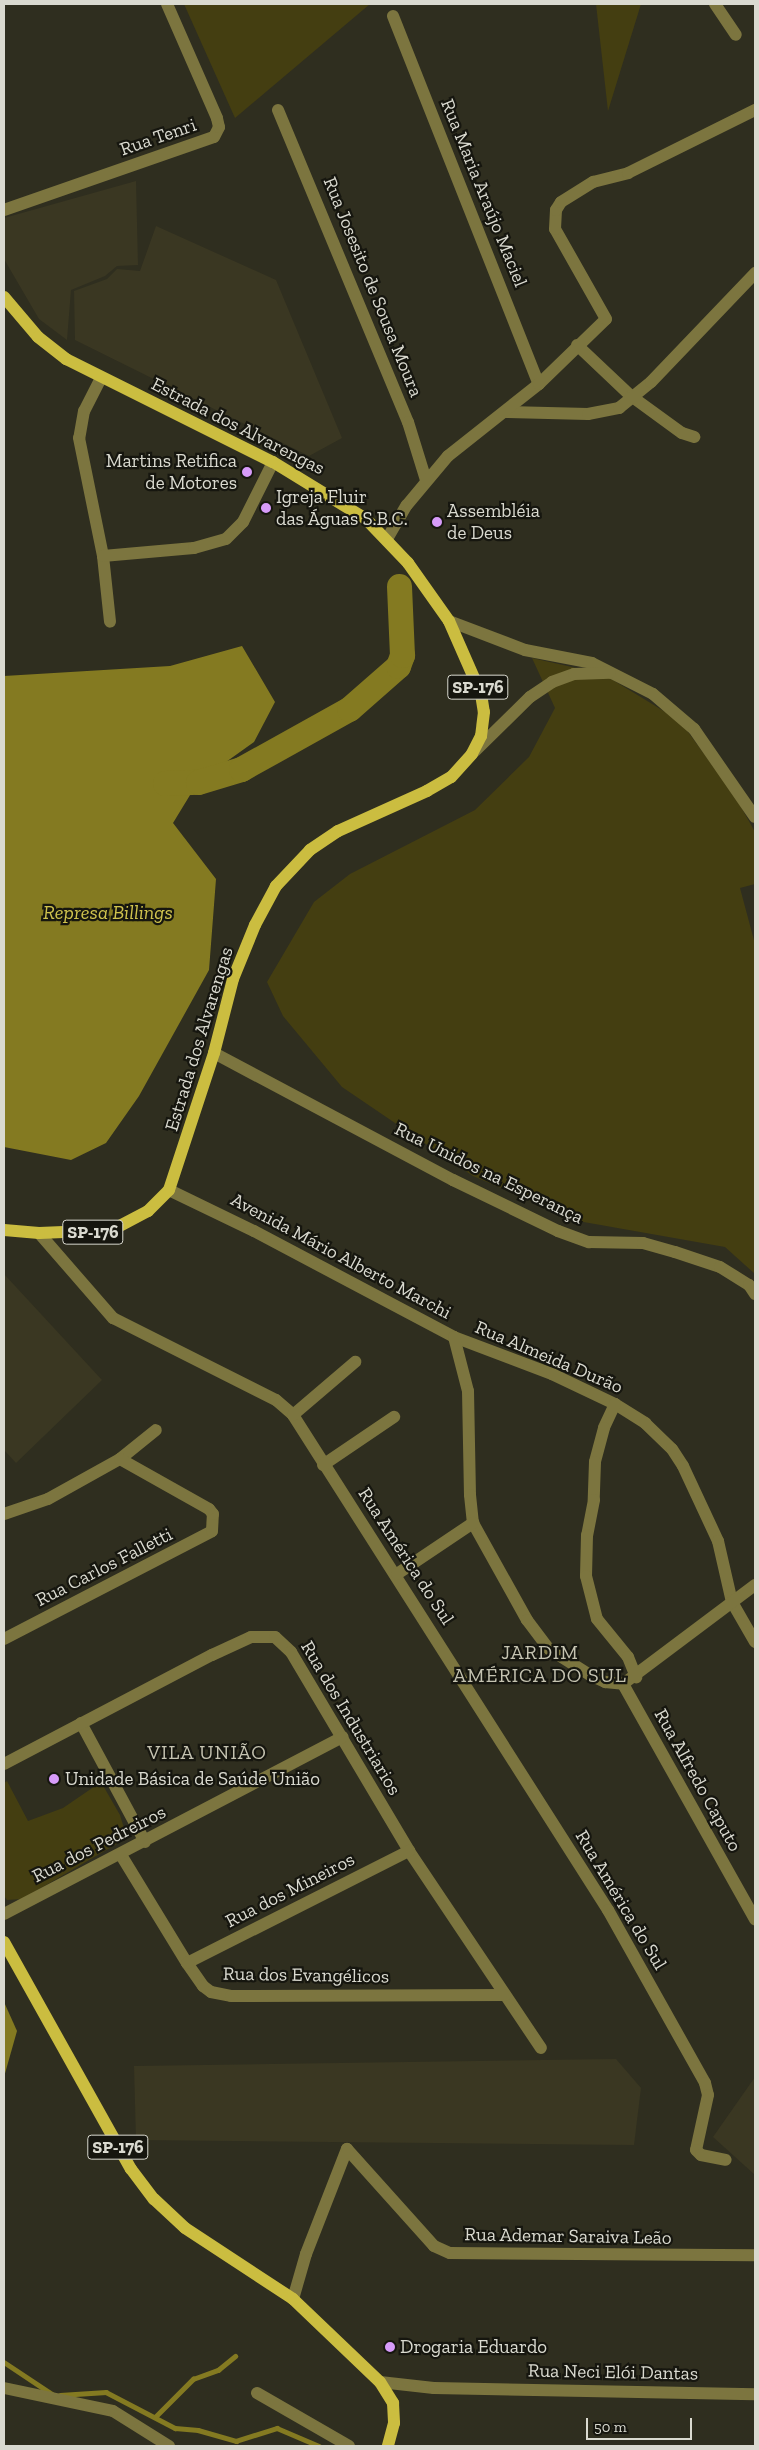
<!DOCTYPE html>
<html>
<head>
<meta charset="utf-8">
<style>
	body { margin:0 }
	#map { position:relative; width:759px; height:2450px; overflow:hidden; background:#2f2e1f; font-family:"Zilla Slab",serif }
	div>[style] { position:absolute }
	.built>* { inset:0; background:#3a3722 }
	.green>* { inset:0; background:#443e11 }
	.water>* { inset:0; background:#847a21 }
	.stream>* { height:4.5px; margin:-2.25px; padding:0 2.25px; transform-origin:2.25px; border-radius:2.25px; background:#847a21 }
	.river>* { height:25px; margin:-12.5px; padding:0 12.5px; transform-origin:12.5px; border-radius:12.5px; background:#847a21 }
	.minor>* { height:12px; margin:-6px; padding:0 6px; transform-origin:6px; border-radius:6px; background:#7c753f }
	.major>* { height:12px; margin:-6px; padding:0 6px; transform-origin:6px; border-radius:6px; background:#cbbd40 }
	.dots>* { width:14px; height:14px; translate:-50% -50%; box-sizing:border-box; border:2px solid #16160f; border-radius:50% }
	span { translate:-50% -50%; white-space:nowrap; text-align:center; line-height:1.15; -webkit-text-stroke:4.5px #16160f; paint-order:stroke }
	.shield-label span { padding:1px 4px; background:#16160f; border:1px solid; border-radius:4px; -webkit-text-stroke-width:0 }
	.shield-label { font-size:18px; color:#dadad0; font-weight:700 }
	.street-label { font-size:19px; color:#dadad0 }
	.poi-label { font-size:19px; color:#dadad0 }
	.right { translate:-100% -50%; text-align:right }
	.left { translate:0 -50%; text-align:left }
	.water-label { font-size:20px; color:#d0c34e; font-style:italic }
	.neighbourhood-label { font-size:20px; color:#c5c3b1; letter-spacing:1px }
	.frame { position:absolute; inset:0; border:5px solid #dadad0; pointer-events:none }
	.scale { position:absolute; left:586px; top:2418px; width:106px; height:22px; box-sizing:border-box; border:2px solid #dadad0; border-top:0; padding-left:6px; font-size:15px; line-height:18px; white-space:nowrap; color:#dadad0; -webkit-text-stroke:4px #16160f; paint-order:stroke }
</style>
</head>
<body>
<div id="map">
	<div class="built">
		<div style="clip-path:polygon(136px 181px,138px 265px,117px 266px,105px 276px,71px 290px,67px 340px,39px 319px,4px 259px,4px 218px)"></div>
		<div style="clip-path:polygon(156px 226px,276px 280px,342px 438px,309px 456px,75px 340px,74px 291px,107px 279px,117px 269px,140px 271px)"></div>
		<div style="clip-path:polygon(4px 1274px,102px 1380px,16px 1463px,4px 1450px)"></div>
		<div style="clip-path:polygon(616px 2059px,641px 2088px,634px 2145px,136px 2140px,134px 2066px)"></div>
		<div style="clip-path:polygon(755px 2077px,755px 2175px,713px 2137px)"></div>
	</div>
	<div class="green">
		<div style="clip-path:polygon(184px 4px,370px 4px,235px 118px)"></div>
		<div style="clip-path:polygon(596px 4px,641px 4px,608px 111px)"></div>
		<div style="clip-path:polygon(532px 658px,603px 674px,680px 721px,735px 796px,755px 832px,755px 884px,740px 888px,755px 944px,755px 1274px,725px 1247px,578px 1221px,473px 1176px,342px 1087px,283px 1016px,267px 982px,314px 902px,350px 874px,475px 810px,529px 757px,555px 708px)"></div>
		<div style="clip-path:polygon(7px 1781px,28px 1821px,63px 1808px,101px 1782px,120px 1815px,127px 1838px,22px 1899px,7px 1900px,4px 1896px,4px 1783px)"></div>
	</div>
	<div class="water">
		<div style="clip-path:polygon(242px 646px,275px 702px,254px 742px,198px 782px,173px 823px,216px 879px,209px 970px,139px 1096px,106px 1143px,71px 1160px,4px 1147px,4px 676px,170px 666px)"></div>
		<div style="clip-path:polygon(4px 2002px,17px 2031px,4px 2077px)"></div>
	</div>
	<div class="stream">
		<div style="left:4px;top:2362px;width:58px;rotate:33.7deg"></div>
		<div style="left:60px;top:2395px;width:46px;rotate:-3.7deg"></div>
		<div style="left:106px;top:2392px;width:78px;rotate:27.6deg"></div>
		<div style="left:175px;top:2428px;width:23px;rotate:5deg"></div>
		<div style="left:198px;top:2430px;width:40px;rotate:16deg"></div>
		<div style="left:236px;top:2441px;width:43px;rotate:-17.6deg"></div>
		<div style="left:277px;top:2428px;width:46px;rotate:23.2deg"></div>
		<div style="left:155px;top:2417px;width:54px;rotate:-45deg"></div>
		<div style="left:193px;top:2379px;width:27px;rotate:-20deg"></div>
		<div style="left:218px;top:2370px;width:22px;rotate:-39deg"></div>
	</div>
	<div class="river">
		<div style="left:165px;top:783px;width:33px;rotate:-2deg"></div>
		<div style="left:198px;top:782px;width:45px;rotate:-16.8deg"></div>
		<div style="left:241px;top:769px;width:124px;rotate:-29.1deg"></div>
		<div style="left:349px;top:709px;width:65px;rotate:-41.3deg"></div>
		<div style="left:398px;top:666px;width:12px;rotate:-70deg"></div>
		<div style="left:402px;top:655px;width:69px;rotate:-92.5deg"></div>
	</div>
	<div class="minor">
		<div style="left:715px;top:4px;width:37px;rotate:56deg"></div>
		<div style="left:393px;top:16px;width:396px;rotate:68.4deg"></div>
		<div style="left:278px;top:110px;width:338px;rotate:67.4deg"></div>
		<div style="left:408px;top:422px;width:61px;rotate:72.8deg"></div>
		<div style="left:4px;top:210px;width:222px;rotate:-19.2deg"></div>
		<div style="left:214px;top:137px;width:11px;rotate:-63deg"></div>
		<div style="left:219px;top:127px;width:9px;rotate:-103deg"></div>
		<div style="left:217px;top:118px;width:124px;rotate:-113.7deg"></div>
		<div style="left:577px;top:345px;width:74px;rotate:43.4deg"></div>
		<div style="left:631px;top:396px;width:63px;rotate:36deg"></div>
		<div style="left:682px;top:433px;width:13px;rotate:18deg"></div>
		<div style="left:101px;top:378px;width:37px;rotate:117deg"></div>
		<div style="left:84px;top:411px;width:27px;rotate:100deg"></div>
		<div style="left:79px;top:438px;width:120px;rotate:78.5deg"></div>
		<div style="left:103px;top:556px;width:66px;rotate:83.9deg"></div>
		<div style="left:505px;top:412px;width:83px;rotate:1.4deg"></div>
		<div style="left:588px;top:414px;width:32px;rotate:-11deg"></div>
		<div style="left:619px;top:408px;width:41px;rotate:-39.1deg"></div>
		<div style="left:651px;top:382px;width:151px;rotate:-46.3deg"></div>
		<div style="left:387px;top:539px;width:39px;rotate:-60deg"></div>
		<div style="left:407px;top:505px;width:64px;rotate:-50.1deg"></div>
		<div style="left:448px;top:456px;width:116px;rotate:-38.4deg"></div>
		<div style="left:539px;top:384px;width:93px;rotate:-44.1deg"></div>
		<div style="left:606px;top:319px;width:103px;rotate:-119.5deg"></div>
		<div style="left:555px;top:229px;width:19px;rotate:-87deg"></div>
		<div style="left:556px;top:210px;width:9px;rotate:-58deg"></div>
		<div style="left:561px;top:202px;width:38px;rotate:-32deg"></div>
		<div style="left:593px;top:182px;width:36px;rotate:-14deg"></div>
		<div style="left:628px;top:173px;width:142px;rotate:-26.4deg"></div>
		<div style="left:103px;top:556px;width:91px;rotate:-5deg"></div>
		<div style="left:194px;top:548px;width:33px;rotate:-16deg"></div>
		<div style="left:226px;top:539px;width:24px;rotate:-45deg"></div>
		<div style="left:243px;top:522px;width:67px;rotate:-63.4deg"></div>
		<div style="left:449px;top:621px;width:81px;rotate:20.9deg"></div>
		<div style="left:525px;top:650px;width:68px;rotate:11deg"></div>
		<div style="left:592px;top:663px;width:68px;rotate:26.9deg"></div>
		<div style="left:653px;top:694px;width:54px;rotate:40.5deg"></div>
		<div style="left:694px;top:729px;width:107px;rotate:55.3deg"></div>
		<div style="left:475px;top:751px;width:77px;rotate:-44.5deg"></div>
		<div style="left:530px;top:697px;width:27px;rotate:-34deg"></div>
		<div style="left:552px;top:682px;width:23px;rotate:-20deg"></div>
		<div style="left:574px;top:674px;width:36px;rotate:-2deg"></div>
		<div style="left:214px;top:1053px;width:271px;rotate:28deg"></div>
		<div style="left:453px;top:1180px;width:117px;rotate:25.9deg"></div>
		<div style="left:558px;top:1231px;width:33px;rotate:20deg"></div>
		<div style="left:589px;top:1242px;width:54px;rotate:1.1deg"></div>
		<div style="left:643px;top:1243px;width:33px;rotate:16deg"></div>
		<div style="left:675px;top:1252px;width:47px;rotate:18.4deg"></div>
		<div style="left:720px;top:1267px;width:34px;rotate:32deg"></div>
		<div style="left:749px;top:1285px;width:11px;rotate:56deg"></div>
		<div style="left:169px;top:1190px;width:94px;rotate:25.8deg"></div>
		<div style="left:254px;top:1231px;width:226px;rotate:27.9deg"></div>
		<div style="left:454px;top:1337px;width:105px;rotate:20.7deg"></div>
		<div style="left:552px;top:1374px;width:70px;rotate:25.5deg"></div>
		<div style="left:615px;top:1404px;width:36px;rotate:32deg"></div>
		<div style="left:645px;top:1423px;width:37px;rotate:44deg"></div>
		<div style="left:672px;top:1449px;width:20px;rotate:57deg"></div>
		<div style="left:683px;top:1466px;width:83px;rotate:65deg"></div>
		<div style="left:718px;top:1541px;width:63px;rotate:77.1deg"></div>
		<div style="left:732px;top:1602px;width:46px;rotate:60.1deg"></div>
		<div style="left:39px;top:1233px;width:113px;rotate:49deg"></div>
		<div style="left:113px;top:1318px;width:182px;rotate:26.7deg"></div>
		<div style="left:276px;top:1400px;width:23px;rotate:41deg"></div>
		<div style="left:293px;top:1415px;width:587px;rotate:57.53deg"></div>
		<div style="left:608px;top:1910px;width:198px;rotate:60.7deg"></div>
		<div style="left:705px;top:2083px;width:12px;rotate:76deg"></div>
		<div style="left:708px;top:2095px;width:56px;rotate:102.3deg"></div>
		<div style="left:696px;top:2150px;width:7px;rotate:45deg"></div>
		<div style="left:701px;top:2155px;width:25px;rotate:11deg"></div>
		<div style="left:454px;top:1337px;width:56px;rotate:75.5deg"></div>
		<div style="left:468px;top:1391px;width:104px;rotate:88.9deg"></div>
		<div style="left:470px;top:1495px;width:28px;rotate:84deg"></div>
		<div style="left:473px;top:1523px;width:111px;rotate:60.9deg"></div>
		<div style="left:527px;top:1620px;width:36px;rotate:53deg"></div>
		<div style="left:549px;top:1649px;width:49px;rotate:32.4deg"></div>
		<div style="left:590px;top:1675px;width:17px;rotate:25deg"></div>
		<div style="left:605px;top:1682px;width:18px;rotate:6deg"></div>
		<div style="left:623px;top:1684px;width:165px;rotate:-36.9deg"></div>
		<div style="left:615px;top:1404px;width:26px;rotate:115deg"></div>
		<div style="left:604px;top:1428px;width:35px;rotate:105deg"></div>
		<div style="left:595px;top:1462px;width:38px;rotate:92deg"></div>
		<div style="left:594px;top:1500px;width:36px;rotate:101deg"></div>
		<div style="left:587px;top:1535px;width:41px;rotate:91.4deg"></div>
		<div style="left:586px;top:1576px;width:44px;rotate:75.7deg"></div>
		<div style="left:597px;top:1619px;width:49px;rotate:50.8deg"></div>
		<div style="left:628px;top:1657px;width:22px;rotate:68deg"></div>
		<div style="left:293px;top:1415px;width:82px;rotate:-40.5deg"></div>
		<div style="left:323px;top:1465px;width:86px;rotate:-34.1deg"></div>
		<div style="left:4px;top:1514px;width:46px;rotate:-18.8deg"></div>
		<div style="left:48px;top:1499px;width:82px;rotate:-29.1deg"></div>
		<div style="left:120px;top:1459px;width:46px;rotate:-38.9deg"></div>
		<div style="left:397px;top:1574px;width:92px;rotate:-33.9deg"></div>
		<div style="left:4px;top:1639px;width:234px;rotate:-27.4deg"></div>
		<div style="left:212px;top:1531px;width:17px;rotate:-87deg"></div>
		<div style="left:213px;top:1514px;width:6px;rotate:-129deg"></div>
		<div style="left:209px;top:1509px;width:102px;rotate:-150.7deg"></div>
		<div style="left:623px;top:1684px;width:270px;rotate:60.7deg"></div>
		<div style="left:81px;top:1723px;width:135px;rotate:61.7deg"></div>
		<div style="left:4px;top:1764px;width:235px;rotate:-27.7deg"></div>
		<div style="left:212px;top:1655px;width:43px;rotate:-24.8deg"></div>
		<div style="left:251px;top:1637px;width:24px"></div>
		<div style="left:275px;top:1637px;width:22px;rotate:43deg"></div>
		<div style="left:291px;top:1652px;width:231px;rotate:59.3deg"></div>
		<div style="left:409px;top:1851px;width:237px;rotate:56.2deg"></div>
		<div style="left:121px;top:1855px;width:127px;rotate:58.6deg"></div>
		<div style="left:187px;top:1963px;width:28px;rotate:55deg"></div>
		<div style="left:203px;top:1986px;width:10px;rotate:37deg"></div>
		<div style="left:211px;top:1992px;width:20px;rotate:11deg"></div>
		<div style="left:231px;top:1996px;width:274px;rotate:-0.2deg"></div>
		<div style="left:4px;top:1914px;width:382px;rotate:-27.6deg"></div>
		<div style="left:187px;top:1963px;width:249px;rotate:-26.8deg"></div>
		<div style="left:293px;top:2299px;width:47px;rotate:-73.9deg"></div>
		<div style="left:306px;top:2254px;width:113px;rotate:-68.7deg"></div>
		<div style="left:347px;top:2149px;width:130px;rotate:48.1deg"></div>
		<div style="left:434px;top:2246px;width:17px;rotate:24deg"></div>
		<div style="left:450px;top:2253px;width:305px;rotate:0.4deg"></div>
		<div style="left:380px;top:2382px;width:54px;rotate:6.3deg"></div>
		<div style="left:434px;top:2388px;width:321px;rotate:1.1deg"></div>
		<div style="left:4px;top:2388px;width:111px;rotate:11.9deg"></div>
		<div style="left:113px;top:2411px;width:66px;rotate:32deg"></div>
		<div style="left:257px;top:2393px;width:106px;rotate:29.9deg"></div>
	</div>
	<div class="major">
		<div style="left:4px;top:297px;width:52px;rotate:49.6deg"></div>
		<div style="left:38px;top:337px;width:36px;rotate:38deg"></div>
		<div style="left:66px;top:359px;width:231px;rotate:26.5deg"></div>
		<div style="left:273px;top:462px;width:109px;rotate:31.5deg"></div>
		<div style="left:366px;top:519px;width:61px;rotate:46.3deg"></div>
		<div style="left:408px;top:563px;width:71px;rotate:54.7deg"></div>
		<div style="left:449px;top:621px;width:80px;rotate:66.3deg"></div>
		<div style="left:481px;top:694px;width:18px;rotate:81deg"></div>
		<div style="left:484px;top:712px;width:24px;rotate:97deg"></div>
		<div style="left:481px;top:736px;width:20px;rotate:117deg"></div>
		<div style="left:472px;top:754px;width:31px;rotate:132deg"></div>
		<div style="left:451px;top:777px;width:28px;rotate:150deg"></div>
		<div style="left:427px;top:791px;width:98px;rotate:155.8deg"></div>
		<div style="left:338px;top:831px;width:34px;rotate:146deg"></div>
		<div style="left:310px;top:850px;width:50px;rotate:133.4deg"></div>
		<div style="left:276px;top:886px;width:44px;rotate:118.3deg"></div>
		<div style="left:255px;top:925px;width:58px;rotate:112.2deg"></div>
		<div style="left:233px;top:979px;width:76px;rotate:104.4deg"></div>
		<div style="left:214px;top:1053px;width:144px;rotate:108.2deg"></div>
		<div style="left:169px;top:1190px;width:30px;rotate:135deg"></div>
		<div style="left:148px;top:1211px;width:41px;rotate:152.2deg"></div>
		<div style="left:112px;top:1230px;width:73px;rotate:177.6deg"></div>
		<div style="left:39px;top:1233px;width:35px;rotate:-175deg"></div>
		<div style="left:4px;top:1942px;width:260px;rotate:60.8deg"></div>
		<div style="left:131px;top:2169px;width:38px;rotate:53deg"></div>
		<div style="left:154px;top:2199px;width:42px;rotate:43.1deg"></div>
		<div style="left:185px;top:2228px;width:129px;rotate:33.3deg"></div>
		<div style="left:293px;top:2299px;width:120px;rotate:43.7deg"></div>
		<div style="left:380px;top:2382px;width:25px;rotate:58deg"></div>
		<div style="left:393px;top:2403px;width:20px;rotate:87deg"></div>
		<div style="left:394px;top:2423px;width:24px;rotate:105deg"></div>
	</div>
	<div class="dots">
		<div style="left:247px;top:472px;background:#d79bf9"></div>
		<div style="left:266px;top:508px;background:#d79bf9"></div>
		<div style="left:437px;top:522px;background:#d79bf9"></div>
		<div style="left:54px;top:1779px;background:#d79bf9"></div>
		<div style="left:390px;top:2347px;background:#d79bf9"></div>
	</div>
	<div class="shield-label">
		<span style="left:478px;top:687px">SP-176</span>
		<span style="left:93px;top:1232px">SP-176</span>
		<span style="left:118px;top:2147px">SP-176</span>
	</div>
	<div class="street-label">
		<span style="left:158px;top:137px;rotate:-19deg">Rua Tenri</span>
		<span style="left:484px;top:193px;rotate:68deg">Rua Maria Araújo Maciel</span>
		<span style="left:373px;top:287px;rotate:68deg">Rua Josesito de Sousa Moura</span>
		<span style="left:238px;top:426px;rotate:27deg">Estrada dos Alvarengas</span>
		<span style="left:199px;top:1039px;rotate:-73deg">Estrada dos Alvarengas</span>
		<span style="left:489px;top:1173px;rotate:26deg">Rua Unidos na Esperança</span>
		<span style="left:341px;top:1256px;rotate:28deg">Avenida Mário Alberto Marchi</span>
		<span style="left:549px;top:1357px;rotate:23deg">Rua Almeida Durão</span>
		<span style="left:406px;top:1556px;rotate:57deg">Rua América do Sul</span>
		<span style="left:104px;top:1567px;rotate:-27deg">Rua Carlos Falletti</span>
		<span style="left:351px;top:1718px;rotate:59deg">Rua dos Industriarios</span>
		<span style="left:698px;top:1780px;rotate:61deg">Rua Alfredo Caputo</span>
		<span style="left:99px;top:1844px;rotate:-27deg">Rua dos Pedreiros</span>
		<span style="left:290px;top:1890px;rotate:-27deg">Rua dos Mineiros</span>
		<span style="left:621px;top:1900px;rotate:59deg">Rua América do Sul</span>
		<span style="left:306px;top:1975px;rotate:1deg">Rua dos Evangélicos</span>
		<span style="left:568px;top:2236px;rotate:1deg">Rua Ademar Saraiva Leão</span>
		<span style="left:613px;top:2372px;rotate:1deg">Rua Neci Elói Dantas</span>
	</div>
	<div class="poi-label">
		<span class="right" style="left:237px;top:472px">Martins Retifica<br>de Motores</span>
		<span class="left" style="left:276px;top:508px">Igreja Fluir<br>das Águas S.B.C.</span>
		<span class="left" style="left:447px;top:522px">Assembléia<br>de Deus</span>
		<span class="left" style="left:65px;top:1779px">Unidade Básica de Saúde União</span>
		<span class="left" style="left:400px;top:2347px">Drogaria Eduardo</span>
	</div>
	<div class="water-label">
		<span style="left:108px;top:912px">Represa Billings</span>
	</div>
	<div class="neighbourhood-label">
		<span style="left:540px;top:1664px">JARDIM<br>AMÉRICA DO SUL</span>
		<span style="left:207px;top:1752px">VILA UNIÃO</span>
	</div>
	<div class="frame"></div>
	<div class="scale">50 m</div>
</div>
</body>
</html>
